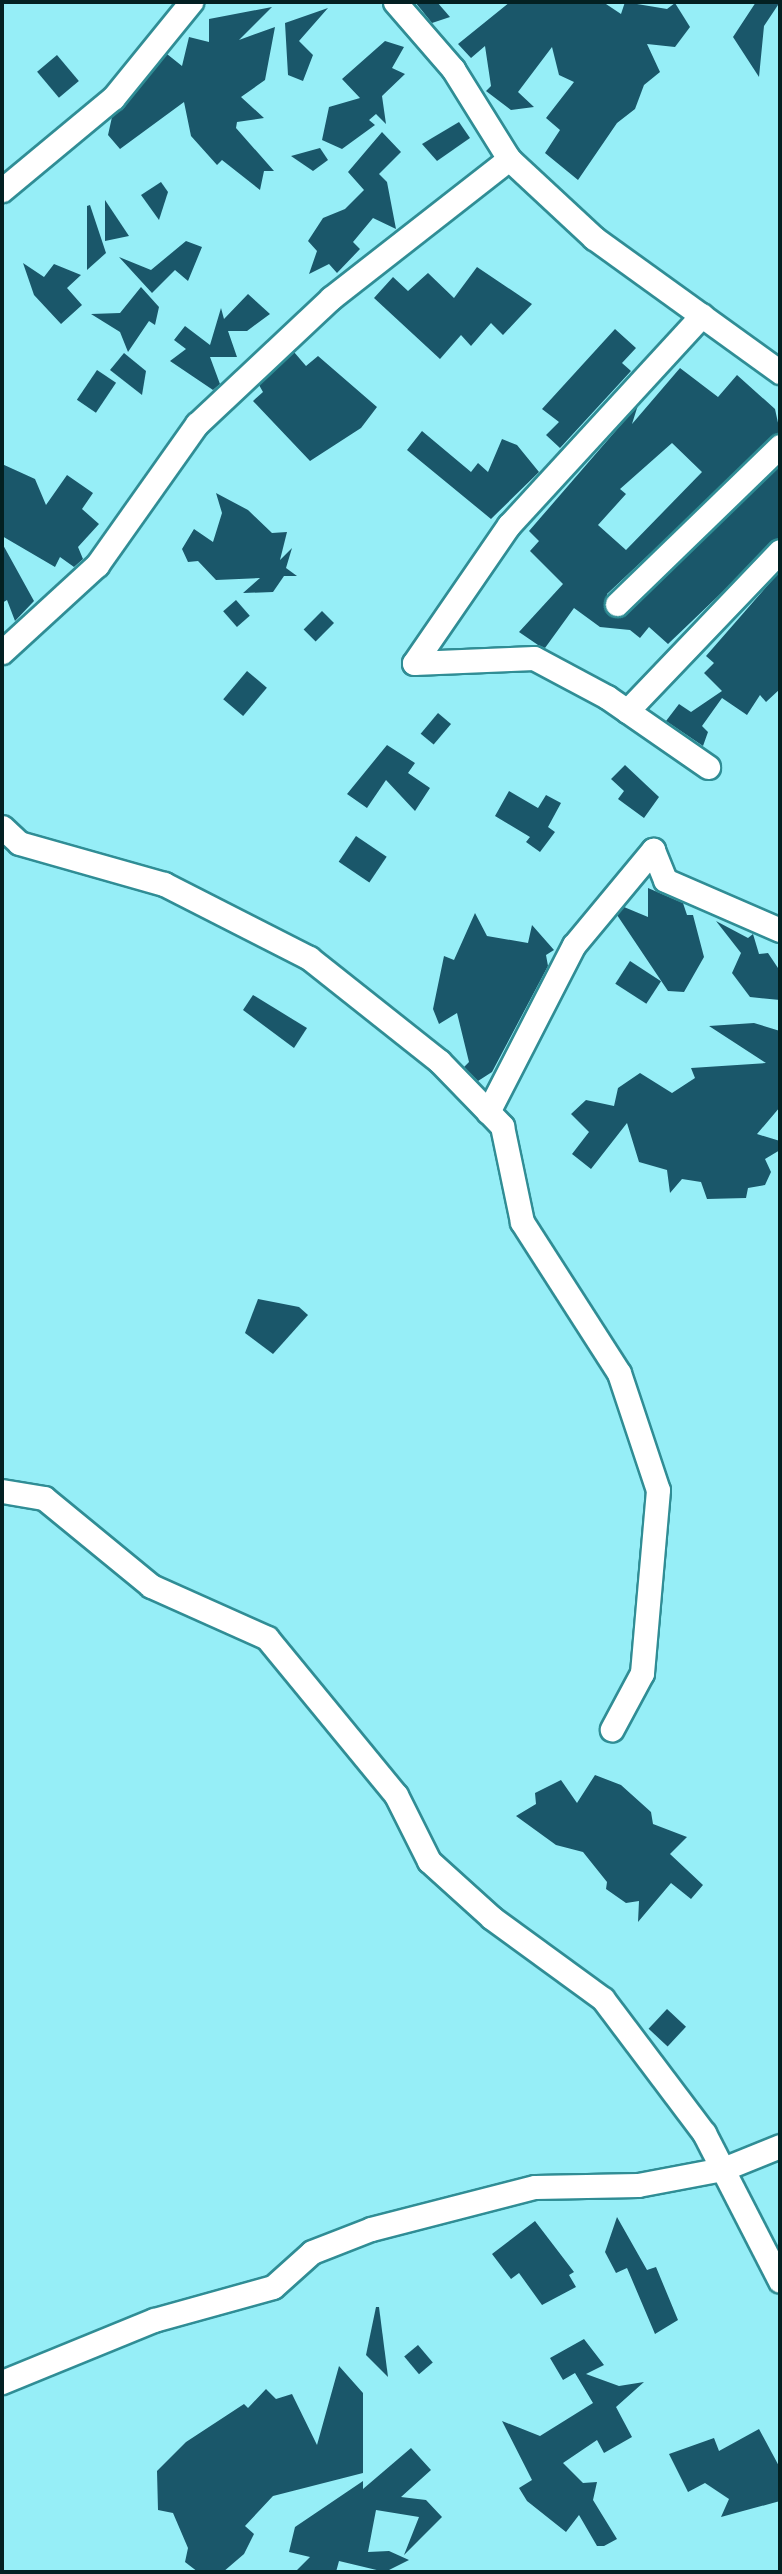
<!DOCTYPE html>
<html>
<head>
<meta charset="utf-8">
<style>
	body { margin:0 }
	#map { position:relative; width:782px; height:2574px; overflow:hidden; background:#96eef7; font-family:"Nunito Sans",sans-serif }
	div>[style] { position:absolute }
	.building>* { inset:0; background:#1a576a; transform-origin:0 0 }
	.roads { filter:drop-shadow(2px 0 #308d95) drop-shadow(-2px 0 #308d95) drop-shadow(0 2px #308d95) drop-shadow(0 -2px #308d95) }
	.minor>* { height:23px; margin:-11.5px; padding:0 11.5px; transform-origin:11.5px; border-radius:11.5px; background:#fff }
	span { translate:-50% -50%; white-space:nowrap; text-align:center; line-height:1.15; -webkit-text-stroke:7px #c3f5fa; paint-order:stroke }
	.frame { position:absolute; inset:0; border:4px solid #032022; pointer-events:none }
</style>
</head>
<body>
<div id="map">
	<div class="building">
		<div style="clip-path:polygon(415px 2px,437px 2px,450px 17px,432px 23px)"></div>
		<div style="clip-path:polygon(510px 2px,603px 2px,621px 14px,625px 2px,667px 9px,675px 3px,690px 27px,675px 47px,647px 44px,660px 72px,644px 85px,635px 109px,617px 123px,578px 180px,545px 153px,560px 130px,546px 118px,574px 82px,559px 75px,552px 47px,518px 92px,534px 107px,511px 110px,486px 91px,491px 86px,485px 46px,471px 58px,458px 44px)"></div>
		<div style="clip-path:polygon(756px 2px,780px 2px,764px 26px,759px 77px,733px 37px)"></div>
		<div style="clip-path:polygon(272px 7px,239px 40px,275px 27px,265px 80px,241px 97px,264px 118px,237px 122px,236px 128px,274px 171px,264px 171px,260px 190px,222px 160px,217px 165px,191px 136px,184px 102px,120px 149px,108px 135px,112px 117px,167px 54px,182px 66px,189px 37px,209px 42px,209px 19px)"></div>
		<div style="clip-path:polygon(328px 8px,299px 41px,313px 55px,303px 81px,288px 75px,285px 23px)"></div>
		<div style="clip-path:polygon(385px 41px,404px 47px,392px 68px,405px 74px,382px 96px,386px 124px,376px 114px,369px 120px,375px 125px,342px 149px,322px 140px,329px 107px,360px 98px,342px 79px)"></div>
		<div style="left:57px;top:55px;width:34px;height:26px;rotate:50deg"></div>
		<div style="clip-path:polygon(459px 122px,470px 138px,437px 161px,422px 144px)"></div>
		<div style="clip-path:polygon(382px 132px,401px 152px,379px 174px,387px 182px,396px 229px,373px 218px,353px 242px,360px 249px,337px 273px,329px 264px,309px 274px,317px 251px,308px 241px,323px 218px,345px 209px,364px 190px,348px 172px)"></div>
		<div style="clip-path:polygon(320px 148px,328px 160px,313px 171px,291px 156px)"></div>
		<div style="clip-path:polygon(161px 182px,168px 192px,159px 220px,141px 195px)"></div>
		<div style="clip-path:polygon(105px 200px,129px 236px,105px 241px)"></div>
		<div style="clip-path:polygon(90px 205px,106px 253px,87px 270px,87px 206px)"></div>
		<div style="clip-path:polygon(186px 241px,202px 247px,188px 281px,175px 270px,152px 293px,119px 257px,151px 270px)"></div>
		<div style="clip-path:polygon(23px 263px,44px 277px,54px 264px,81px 275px,67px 288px,82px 305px,61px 324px,34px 295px)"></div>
		<div style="clip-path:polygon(477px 267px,532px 304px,503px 335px,491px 323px,471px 346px,461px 335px,440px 359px,374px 298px,393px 277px,408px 291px,428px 273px,454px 298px)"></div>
		<div style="clip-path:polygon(141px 287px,159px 307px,155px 325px,149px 321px,128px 352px,120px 332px,91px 314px,120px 313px)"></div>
		<div style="clip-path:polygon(248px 294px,270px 314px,247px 331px,228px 331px,237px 357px,210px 357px,220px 384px,213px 390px,170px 361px,186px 349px,174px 340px,185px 326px,210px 345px,221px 308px,224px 319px)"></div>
		<div style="clip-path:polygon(615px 329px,636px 348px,622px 363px,631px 371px,560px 448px,546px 435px,559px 422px,542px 409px)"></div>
		<div style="clip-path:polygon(294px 352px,306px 366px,318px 356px,377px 407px,361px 428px,310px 461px,253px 401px,263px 392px,259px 385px)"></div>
		<div style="clip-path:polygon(124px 353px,146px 371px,142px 395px,110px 370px)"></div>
		<div style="clip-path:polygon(evenodd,680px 368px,718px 397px,737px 375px,775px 409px,780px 432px,607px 594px,607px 613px,627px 614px,780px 465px,780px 537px,668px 644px,649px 627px,640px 638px,630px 630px,600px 627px,574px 608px,545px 648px,538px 645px,519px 632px,563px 584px,530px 551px,539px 541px,529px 531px,638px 405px,632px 424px,680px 368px,672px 443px,702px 472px,626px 550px,598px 525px,626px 494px,620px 489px,672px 443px)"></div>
		<div style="left:97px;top:370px;width:23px;height:36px;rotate:34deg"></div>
		<div style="clip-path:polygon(422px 431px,471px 472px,478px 463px,488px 472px,502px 439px,517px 445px,539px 472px,491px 519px,407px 450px)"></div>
		<div style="clip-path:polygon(2px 464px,35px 479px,46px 505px,67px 475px,93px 493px,82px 509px,99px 524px,78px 547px,83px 559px,74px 567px,60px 557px,55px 567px,2px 536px)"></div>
		<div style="clip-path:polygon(216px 493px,248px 510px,272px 533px,287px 532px,280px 560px,292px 548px,286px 568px,297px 576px,284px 576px,273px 592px,243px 593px,260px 578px,216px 580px,198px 561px,188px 562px,182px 549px,194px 529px,213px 542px,222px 513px)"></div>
		<div style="clip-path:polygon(2px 543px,34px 601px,15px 621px,7px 600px,2px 603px)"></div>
		<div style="clip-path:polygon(780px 571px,780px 689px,766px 702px,760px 695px,747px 715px,722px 698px,702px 726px,708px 732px,703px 746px,666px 721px,679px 704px,691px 712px,722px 691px,704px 673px,714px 663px,706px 656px)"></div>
		<div style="left:236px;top:600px;width:21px;height:17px;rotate:49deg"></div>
		<div style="left:322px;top:611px;width:17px;height:26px;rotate:45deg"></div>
		<div style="left:247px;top:671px;width:26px;height:37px;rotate:40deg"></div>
		<div style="left:438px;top:713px;width:17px;height:27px;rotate:40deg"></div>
		<div style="clip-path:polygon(387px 745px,415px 763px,408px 773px,430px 788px,415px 811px,386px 780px,367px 808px,347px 794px)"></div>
		<div style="clip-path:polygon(625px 765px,659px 797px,644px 818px,618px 799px,624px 791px,611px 779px)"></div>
		<div style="clip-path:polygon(509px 791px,538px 808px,546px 795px,561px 803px,548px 827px,555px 832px,540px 852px,526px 842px,530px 837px,495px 816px)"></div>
		<div style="left:356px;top:836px;width:37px;height:31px;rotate:34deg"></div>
		<div style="clip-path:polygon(648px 888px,683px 903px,687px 915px,693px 915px,704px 957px,684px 992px,668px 991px,617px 915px,624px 907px,648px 917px)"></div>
		<div style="clip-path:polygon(475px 913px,487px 936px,528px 943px,532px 925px,554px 950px,546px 955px,548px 966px,492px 1072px,478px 1081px,464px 1067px,469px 1062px,457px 1013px,439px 1024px,433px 1009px,444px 956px,454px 960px)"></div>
		<div style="clip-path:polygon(716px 921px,748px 938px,753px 934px,759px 954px,768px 953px,780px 971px,780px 1000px,750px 997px,732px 973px,741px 953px)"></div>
		<div style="left:630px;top:961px;width:37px;height:27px;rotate:33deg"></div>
		<div style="clip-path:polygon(253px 995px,307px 1028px,294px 1048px,243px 1010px)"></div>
		<div style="clip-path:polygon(754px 1023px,780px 1031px,780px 1107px,757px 1134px,780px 1141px,780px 1150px,765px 1159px,771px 1172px,765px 1185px,748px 1188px,746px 1198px,707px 1199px,701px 1182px,682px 1179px,670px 1193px,667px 1170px,639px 1162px,627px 1123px,591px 1169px,572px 1154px,589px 1132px,571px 1114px,586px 1100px,614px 1106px,618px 1088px,640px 1073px,672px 1093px,695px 1078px,691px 1068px,766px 1063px,709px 1026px)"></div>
		<div style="clip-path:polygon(258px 1299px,299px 1307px,308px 1315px,273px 1354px,245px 1333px)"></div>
		<div style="clip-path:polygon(595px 1775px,621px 1785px,651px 1812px,653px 1824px,687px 1837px,670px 1854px,703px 1885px,691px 1899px,671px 1883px,638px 1922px,639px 1901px,626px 1903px,606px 1889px,607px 1882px,583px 1852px,556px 1845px,516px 1816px,536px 1804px,535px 1793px,561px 1780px,577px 1803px)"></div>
		<div style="left:667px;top:2009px;width:26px;height:27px;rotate:43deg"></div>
		<div style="clip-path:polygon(617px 2217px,647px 2270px,656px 2267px,678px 2320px,655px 2334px,627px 2268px,616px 2273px,605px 2252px)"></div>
		<div style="clip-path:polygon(535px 2221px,574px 2272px,569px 2275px,576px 2287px,542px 2305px,519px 2273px,511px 2279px,492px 2254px)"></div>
		<div style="clip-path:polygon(376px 2307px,379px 2307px,388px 2377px,366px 2355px)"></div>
		<div style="clip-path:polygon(584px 2339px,604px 2365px,586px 2374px,619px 2386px,644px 2382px,616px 2407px,632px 2437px,604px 2453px,597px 2440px,563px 2463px,583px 2483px,597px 2482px,593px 2500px,617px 2539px,604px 2546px,597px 2546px,579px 2515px,566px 2532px,527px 2501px,519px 2488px,532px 2480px,502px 2421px,540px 2436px,593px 2403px,575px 2373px,563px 2380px,550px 2358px)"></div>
		<div style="left:418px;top:2345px;width:23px;height:18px;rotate:50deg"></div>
		<div style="clip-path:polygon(339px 2366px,363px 2393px,363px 2473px,273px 2496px,245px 2526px,254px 2534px,244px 2554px,223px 2572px,198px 2572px,185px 2562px,188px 2548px,173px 2513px,158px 2510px,157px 2471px,186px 2442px,244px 2404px,248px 2408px,266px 2389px,276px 2399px,292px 2394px,317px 2445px)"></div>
		<div style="clip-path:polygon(759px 2429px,780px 2468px,780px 2501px,721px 2517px,729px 2499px,705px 2483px,688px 2492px,669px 2454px,714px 2438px,719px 2451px)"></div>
		<div style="clip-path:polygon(411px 2448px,431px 2470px,401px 2497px,426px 2500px,442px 2517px,404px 2555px,419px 2517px,376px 2510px,368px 2552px,389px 2551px,409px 2560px,385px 2572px,339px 2561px,336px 2572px,295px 2572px,310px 2557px,289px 2552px,295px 2527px,363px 2481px,363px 2489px)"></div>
	</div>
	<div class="roads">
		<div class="minor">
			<div style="left:395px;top:2px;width:89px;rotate:49.1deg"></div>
			<div style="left:453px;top:69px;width:106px;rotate:58.1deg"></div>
			<div style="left:509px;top:159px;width:116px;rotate:42.9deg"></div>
			<div style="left:594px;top:238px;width:229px;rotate:35.8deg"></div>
			<div style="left:2px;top:190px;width:144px;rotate:-39.7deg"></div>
			<div style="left:113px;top:98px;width:124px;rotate:-50.9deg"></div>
			<div style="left:617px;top:604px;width:227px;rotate:-44.1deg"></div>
			<div style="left:2px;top:652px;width:129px;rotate:-42.5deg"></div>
			<div style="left:97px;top:565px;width:173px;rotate:-54.7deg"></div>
			<div style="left:197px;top:424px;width:184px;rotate:-43.2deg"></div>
			<div style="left:331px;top:298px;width:226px;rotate:-38deg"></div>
			<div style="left:414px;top:663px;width:168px;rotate:-55.5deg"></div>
			<div style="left:509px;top:525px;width:285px;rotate:-47.4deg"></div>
			<div style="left:414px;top:663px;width:120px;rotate:-2.4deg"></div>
			<div style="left:534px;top:658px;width:83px;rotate:28.1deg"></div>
			<div style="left:607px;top:697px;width:123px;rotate:34.7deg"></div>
			<div style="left:627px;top:711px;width:221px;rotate:-46.3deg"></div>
			<div style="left:2px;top:827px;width:23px;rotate:43deg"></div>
			<div style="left:19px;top:843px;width:151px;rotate:15.8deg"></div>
			<div style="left:164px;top:884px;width:163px;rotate:27deg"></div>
			<div style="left:309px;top:958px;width:166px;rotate:38.4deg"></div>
			<div style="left:439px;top:1061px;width:91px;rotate:45.9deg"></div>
			<div style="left:502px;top:1126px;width:98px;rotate:78.2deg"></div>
			<div style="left:522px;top:1222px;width:179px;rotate:57.3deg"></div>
			<div style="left:619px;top:1373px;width:123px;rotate:71.6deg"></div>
			<div style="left:658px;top:1490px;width:184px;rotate:95deg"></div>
			<div style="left:642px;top:1673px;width:64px;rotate:118.2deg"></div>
			<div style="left:488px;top:1112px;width:188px;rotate:-62.8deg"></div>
			<div style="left:574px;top:945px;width:124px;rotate:-50.3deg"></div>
			<div style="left:653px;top:850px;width:32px;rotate:68deg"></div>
			<div style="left:665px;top:880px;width:125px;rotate:23.5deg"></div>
			<div style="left:2px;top:1491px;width:43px;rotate:9.5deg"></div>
			<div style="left:44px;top:1498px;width:139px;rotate:39.4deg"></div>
			<div style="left:151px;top:1586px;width:127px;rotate:24.1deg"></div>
			<div style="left:267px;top:1638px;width:203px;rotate:50.6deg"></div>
			<div style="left:396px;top:1795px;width:74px;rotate:63.4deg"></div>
			<div style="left:429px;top:1861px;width:85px;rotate:42.1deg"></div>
			<div style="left:492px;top:1918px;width:137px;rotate:36.1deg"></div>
			<div style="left:603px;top:1999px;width:168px;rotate:53deg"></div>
			<div style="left:704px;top:2133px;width:166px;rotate:62.8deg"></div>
			<div style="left:2px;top:2382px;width:164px;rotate:-22.2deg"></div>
			<div style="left:154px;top:2320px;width:123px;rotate:-15.5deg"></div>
			<div style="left:273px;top:2287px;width:52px;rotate:-41.9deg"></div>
			<div style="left:312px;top:2252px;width:63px;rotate:-21.3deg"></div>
			<div style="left:371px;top:2229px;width:169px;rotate:-14.4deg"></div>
			<div style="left:535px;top:2187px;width:103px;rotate:-1.1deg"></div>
			<div style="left:638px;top:2185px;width:86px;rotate:-10.7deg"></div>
			<div style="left:723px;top:2169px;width:61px;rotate:-22deg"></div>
		</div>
	</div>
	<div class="frame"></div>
</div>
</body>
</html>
